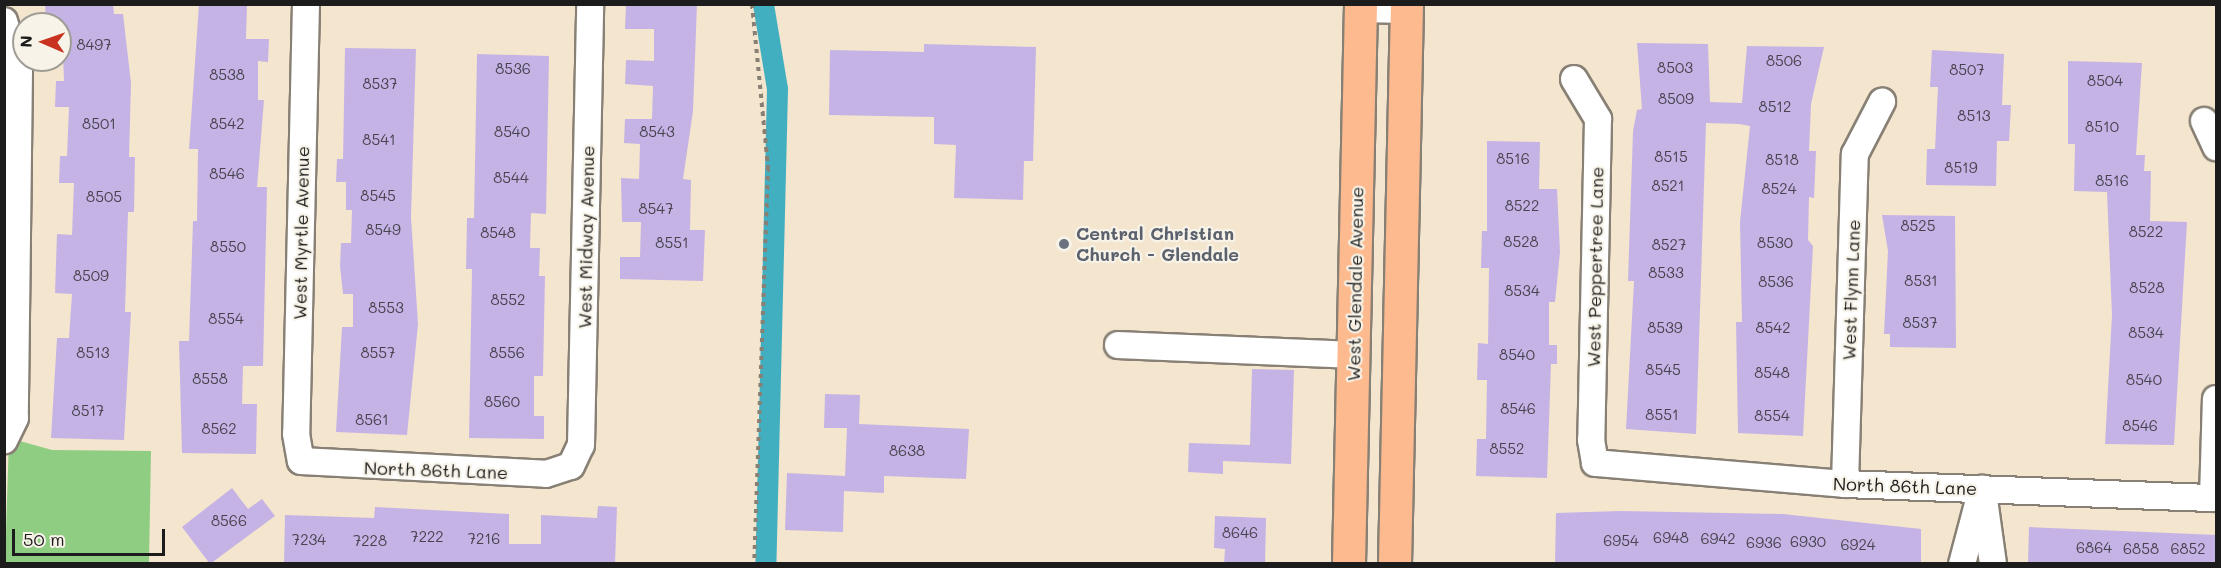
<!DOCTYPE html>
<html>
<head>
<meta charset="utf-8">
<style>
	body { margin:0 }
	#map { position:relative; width:2221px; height:568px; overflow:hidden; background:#f3e5ce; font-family:Mali,sans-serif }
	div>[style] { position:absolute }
	.green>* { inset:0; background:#8fcd83 }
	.canal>* { height:21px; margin:-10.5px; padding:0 10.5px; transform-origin:10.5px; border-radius:10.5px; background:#42afc0 }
	.building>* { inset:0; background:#c6b3e5 }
	.path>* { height:4px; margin-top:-2px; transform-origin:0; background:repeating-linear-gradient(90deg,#888075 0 4.5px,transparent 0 9px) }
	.roads { filter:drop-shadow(2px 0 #888075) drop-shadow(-2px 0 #888075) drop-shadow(0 2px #888075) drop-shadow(0 -2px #888075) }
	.minor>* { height:26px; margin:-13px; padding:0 13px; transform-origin:13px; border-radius:13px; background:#fff }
	.major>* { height:32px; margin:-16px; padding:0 16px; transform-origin:16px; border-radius:16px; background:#fcba8e }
	.dots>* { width:16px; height:16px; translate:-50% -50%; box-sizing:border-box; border:3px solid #f7f3e8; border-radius:50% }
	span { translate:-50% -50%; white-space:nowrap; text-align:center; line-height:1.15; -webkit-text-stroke:4.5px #f7f3e8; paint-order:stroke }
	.number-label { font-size:15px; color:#46424e }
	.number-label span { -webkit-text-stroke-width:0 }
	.street-label { font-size:18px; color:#1c1c1c }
	.worship-label { font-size:18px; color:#5b616d; font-weight:700 }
	.left { translate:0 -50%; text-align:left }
	.frame { position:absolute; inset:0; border:6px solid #1c1c1c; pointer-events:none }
	.north { position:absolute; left:12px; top:12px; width:60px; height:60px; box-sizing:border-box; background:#f7f3e8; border:2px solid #9f9d96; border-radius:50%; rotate:272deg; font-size:16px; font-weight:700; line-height:24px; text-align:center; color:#1c1c1c }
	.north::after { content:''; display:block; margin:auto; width:21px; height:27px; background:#c8321e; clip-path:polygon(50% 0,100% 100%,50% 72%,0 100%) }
	.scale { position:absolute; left:12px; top:529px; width:153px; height:27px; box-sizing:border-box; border:3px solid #1c1c1c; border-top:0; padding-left:8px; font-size:18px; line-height:21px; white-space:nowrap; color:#1c1c1c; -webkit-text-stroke:4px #f7f3e8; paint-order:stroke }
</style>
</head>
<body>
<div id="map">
	<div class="green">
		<div style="clip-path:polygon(9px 438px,52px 450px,151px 451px,149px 563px,5px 564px)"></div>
	</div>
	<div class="canal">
		<div style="left:763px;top:4px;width:86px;rotate:80.6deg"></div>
		<div style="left:777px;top:89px;width:475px;rotate:91.4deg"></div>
	</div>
	<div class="building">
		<div style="clip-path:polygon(45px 4px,113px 4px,114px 14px,123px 14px,131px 83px,129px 157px,135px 157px,134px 212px,128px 212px,125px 312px,131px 312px,124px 440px,51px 438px,57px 338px,69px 338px,72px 294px,55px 293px,57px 234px,72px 235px,74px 183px,59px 183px,60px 156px,67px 156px,69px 107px,55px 107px,56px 81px,64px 81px,62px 29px,46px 24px)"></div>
		<div style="clip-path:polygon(199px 4px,247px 4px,246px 39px,269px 39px,268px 62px,258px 61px,258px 100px,264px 100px,257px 187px,267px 187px,263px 366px,243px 366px,242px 404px,257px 404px,256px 454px,182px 453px,179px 341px,189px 341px,193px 221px,197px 221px,198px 149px,189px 149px)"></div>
		<div style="clip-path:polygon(626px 4px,697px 4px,693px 111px,683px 179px,691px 180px,690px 230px,705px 230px,703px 281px,620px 279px,620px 257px,640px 257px,641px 222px,622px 222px,621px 178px,639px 179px,640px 144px,624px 143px,625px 119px,652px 119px,653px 86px,625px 84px,626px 60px,654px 61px,654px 29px,625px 29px)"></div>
		<div style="clip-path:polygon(1637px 43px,1708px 44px,1710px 102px,1742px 103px,1747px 46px,1824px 47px,1811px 104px,1809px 151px,1816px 151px,1814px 198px,1809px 197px,1808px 240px,1813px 246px,1803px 436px,1738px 433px,1736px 322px,1742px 322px,1740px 222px,1750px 126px,1739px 124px,1706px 123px,1696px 434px,1626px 429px,1634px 281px,1628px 281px,1633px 131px,1637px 110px,1642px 109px)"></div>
		<div style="clip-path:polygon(924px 44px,1036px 47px,1033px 161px,1024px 161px,1023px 200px,954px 198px,956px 145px,934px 144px,934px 117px,829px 115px,830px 50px,924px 52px)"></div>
		<div style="clip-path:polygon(345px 48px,416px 49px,411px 217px,418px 324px,407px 435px,336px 432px,342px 327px,353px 327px,353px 294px,343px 294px,340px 266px,341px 243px,351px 243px,352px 210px,346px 210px,346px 182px,336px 182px,337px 159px,343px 159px)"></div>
		<div style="clip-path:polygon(1932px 50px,2004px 54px,2002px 105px,2011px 105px,2009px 141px,1997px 141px,1996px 186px,1926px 185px,1927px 149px,1935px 149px,1938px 87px,1930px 87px)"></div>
		<div style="clip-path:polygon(477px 54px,549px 56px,546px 214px,531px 213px,530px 248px,540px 248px,539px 276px,545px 276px,543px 376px,534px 376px,534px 416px,544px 416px,544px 439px,469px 438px,472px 269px,466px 269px,467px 218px,474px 218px)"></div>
		<div style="clip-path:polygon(2068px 61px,2142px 63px,2136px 155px,2145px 155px,2144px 171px,2151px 171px,2150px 221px,2187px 222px,2174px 445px,2105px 444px,2112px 315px,2107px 192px,2074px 191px,2075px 144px,2068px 144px)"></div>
		<div style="clip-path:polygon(1487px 141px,1540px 142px,1539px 189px,1557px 189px,1560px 252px,1555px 302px,1549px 302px,1549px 345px,1557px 345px,1557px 364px,1551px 364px,1547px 478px,1476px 476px,1477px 439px,1486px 439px,1487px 380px,1477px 380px,1478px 343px,1488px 344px,1489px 268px,1481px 268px,1482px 231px,1487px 231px)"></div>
		<div style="clip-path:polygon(1882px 215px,1955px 216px,1956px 348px,1890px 347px,1890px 334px,1884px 334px,1888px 251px)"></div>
		<div style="clip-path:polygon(1252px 369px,1294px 370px,1291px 464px,1223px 461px,1223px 474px,1188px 472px,1189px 443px,1250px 445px)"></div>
		<div style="clip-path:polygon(825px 394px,860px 395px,859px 424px,969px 429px,966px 479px,884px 476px,884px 493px,844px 491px,843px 532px,785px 530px,787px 473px,845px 476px,847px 428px,824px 428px)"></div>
		<div style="clip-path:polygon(232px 488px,248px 509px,262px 499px,275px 516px,210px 564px,182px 527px)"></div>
		<div style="clip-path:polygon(598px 506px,617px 507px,615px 564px,284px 564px,285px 515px,374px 518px,375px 507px,509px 514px,509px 544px,541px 544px,541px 515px,597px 518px)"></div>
		<div style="clip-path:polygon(1621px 511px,1783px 514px,1921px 529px,1921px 564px,1555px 564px,1556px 513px)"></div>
		<div style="clip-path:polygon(1215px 516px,1266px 518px,1265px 564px,1224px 564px,1225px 549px,1214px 548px)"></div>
		<div style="clip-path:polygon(2029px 527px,2217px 535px,2217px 564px,2028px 564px)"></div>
	</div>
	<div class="path">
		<div style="left:752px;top:4px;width:164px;rotate:84.4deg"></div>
		<div style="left:768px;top:167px;width:397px;rotate:92deg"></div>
	</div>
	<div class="roads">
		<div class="minor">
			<div style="left:306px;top:4px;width:430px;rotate:91.3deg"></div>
			<div style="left:296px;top:434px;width:27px;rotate:80deg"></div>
			<div style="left:301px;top:461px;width:245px;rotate:3deg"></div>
			<div style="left:546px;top:474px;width:26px;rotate:-18deg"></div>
			<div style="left:571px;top:466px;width:23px;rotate:-65deg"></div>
			<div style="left:581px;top:445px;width:441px;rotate:-88.8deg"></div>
			<div style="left:1361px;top:9px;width:46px;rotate:1.2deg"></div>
			<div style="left:4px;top:21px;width:52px;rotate:73.3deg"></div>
			<div style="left:19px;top:71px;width:347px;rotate:90.7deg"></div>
			<div style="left:15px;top:418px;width:25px;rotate:116deg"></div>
			<div style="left:1574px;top:79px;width:47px;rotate:59deg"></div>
			<div style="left:1598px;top:119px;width:321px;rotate:91.2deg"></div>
			<div style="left:1591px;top:440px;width:23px;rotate:80deg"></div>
			<div style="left:1595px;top:463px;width:251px;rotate:4.8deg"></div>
			<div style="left:1845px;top:484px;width:371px;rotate:2.2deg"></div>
			<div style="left:2204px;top:121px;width:29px;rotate:65deg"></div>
			<div style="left:1118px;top:345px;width:236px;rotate:2.4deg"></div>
			<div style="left:1845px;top:484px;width:330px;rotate:-88.3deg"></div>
			<div style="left:1855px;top:154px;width:59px;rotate:-62.6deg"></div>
			<div style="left:1983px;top:492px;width:73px;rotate:82.1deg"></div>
			<div style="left:2213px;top:498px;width:99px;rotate:-88.3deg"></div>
			<div style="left:1962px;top:564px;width:78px;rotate:-75.1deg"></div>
		</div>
		<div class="major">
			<div style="left:1349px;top:564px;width:560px;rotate:-88.77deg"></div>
			<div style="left:1395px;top:564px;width:560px;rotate:-88.77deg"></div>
		</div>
	</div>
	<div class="dots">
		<div style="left:1064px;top:244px;background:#6b7280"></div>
	</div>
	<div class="number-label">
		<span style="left:94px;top:45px">8497</span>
		<span style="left:1784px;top:61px">8506</span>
		<span style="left:1675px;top:68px">8503</span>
		<span style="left:513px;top:69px">8536</span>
		<span style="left:1967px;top:70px">8507</span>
		<span style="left:227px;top:75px">8538</span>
		<span style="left:2105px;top:81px">8504</span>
		<span style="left:380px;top:84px">8537</span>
		<span style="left:1676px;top:99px">8509</span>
		<span style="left:1775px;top:107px">8512</span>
		<span style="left:1974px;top:116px">8513</span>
		<span style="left:99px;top:124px">8501</span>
		<span style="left:227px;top:124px">8542</span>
		<span style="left:2102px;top:127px">8510</span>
		<span style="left:512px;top:132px">8540</span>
		<span style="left:657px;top:132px">8543</span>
		<span style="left:379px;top:140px">8541</span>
		<span style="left:1671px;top:157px">8515</span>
		<span style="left:1513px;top:159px">8516</span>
		<span style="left:1782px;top:160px">8518</span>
		<span style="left:1961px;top:168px">8519</span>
		<span style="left:227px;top:174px">8546</span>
		<span style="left:511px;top:178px">8544</span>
		<span style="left:2112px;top:181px">8516</span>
		<span style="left:1668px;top:186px">8521</span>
		<span style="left:1779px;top:189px">8524</span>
		<span style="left:378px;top:196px">8545</span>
		<span style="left:104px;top:197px">8505</span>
		<span style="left:1522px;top:206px">8522</span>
		<span style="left:656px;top:209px">8547</span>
		<span style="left:1918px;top:226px">8525</span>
		<span style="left:383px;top:230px">8549</span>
		<span style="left:2146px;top:232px">8522</span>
		<span style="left:498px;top:233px">8548</span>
		<span style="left:1521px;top:242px">8528</span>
		<span style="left:672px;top:243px">8551</span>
		<span style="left:1775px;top:243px">8530</span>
		<span style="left:1669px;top:245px">8527</span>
		<span style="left:228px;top:247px">8550</span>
		<span style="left:1666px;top:273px">8533</span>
		<span style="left:91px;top:276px">8509</span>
		<span style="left:1921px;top:281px">8531</span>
		<span style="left:1776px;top:282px">8536</span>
		<span style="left:2147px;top:288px">8528</span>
		<span style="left:1522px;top:291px">8534</span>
		<span style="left:508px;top:300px">8552</span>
		<span style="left:386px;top:308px">8553</span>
		<span style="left:226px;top:319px">8554</span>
		<span style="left:1920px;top:323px">8537</span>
		<span style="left:1665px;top:328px">8539</span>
		<span style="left:1773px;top:328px">8542</span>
		<span style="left:2146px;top:333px">8534</span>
		<span style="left:93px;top:353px">8513</span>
		<span style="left:378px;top:353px">8557</span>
		<span style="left:507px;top:353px">8556</span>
		<span style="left:1517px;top:355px">8540</span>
		<span style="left:1663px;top:370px">8545</span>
		<span style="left:1772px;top:373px">8548</span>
		<span style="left:210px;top:379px">8558</span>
		<span style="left:2144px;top:380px">8540</span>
		<span style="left:502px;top:402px">8560</span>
		<span style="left:1518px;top:409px">8546</span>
		<span style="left:88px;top:411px">8517</span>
		<span style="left:1662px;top:415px">8551</span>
		<span style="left:1772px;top:416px">8554</span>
		<span style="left:372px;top:420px">8561</span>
		<span style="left:2140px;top:426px">8546</span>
		<span style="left:219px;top:429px">8562</span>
		<span style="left:1507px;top:449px">8552</span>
		<span style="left:907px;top:451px">8638</span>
		<span style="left:229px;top:521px">8566</span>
		<span style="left:1240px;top:533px">8646</span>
		<span style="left:427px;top:537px">7222</span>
		<span style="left:1671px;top:538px">6948</span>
		<span style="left:484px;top:539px">7216</span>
		<span style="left:1718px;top:539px">6942</span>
		<span style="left:309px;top:540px">7234</span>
		<span style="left:370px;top:541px">7228</span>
		<span style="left:1621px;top:541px">6954</span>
		<span style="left:1808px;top:542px">6930</span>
		<span style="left:1764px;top:543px">6936</span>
		<span style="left:1858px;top:545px">6924</span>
		<span style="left:2094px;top:548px">6864</span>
		<span style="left:2141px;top:549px">6858</span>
		<span style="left:2188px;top:549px">6852</span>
	</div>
	<div class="street-label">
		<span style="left:301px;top:233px;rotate:-89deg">West Myrtle Avenue</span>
		<span style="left:586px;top:237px;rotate:-89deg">West Midway Avenue</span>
		<span style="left:1595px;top:267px;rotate:-89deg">West Peppertree Lane</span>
		<span style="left:1355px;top:284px;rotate:-89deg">West Glendale Avenue</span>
		<span style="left:1851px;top:290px;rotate:-88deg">West Flynn Lane</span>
		<span style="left:436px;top:470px;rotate:2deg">North 86th Lane</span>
		<span style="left:1905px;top:486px;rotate:2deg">North 86th Lane</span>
	</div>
	<div class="worship-label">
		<span class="left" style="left:1076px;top:244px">Central Christian<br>Church - Glendale</span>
	</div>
	<div class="frame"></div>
	<div class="north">N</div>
	<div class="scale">50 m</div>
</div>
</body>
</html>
